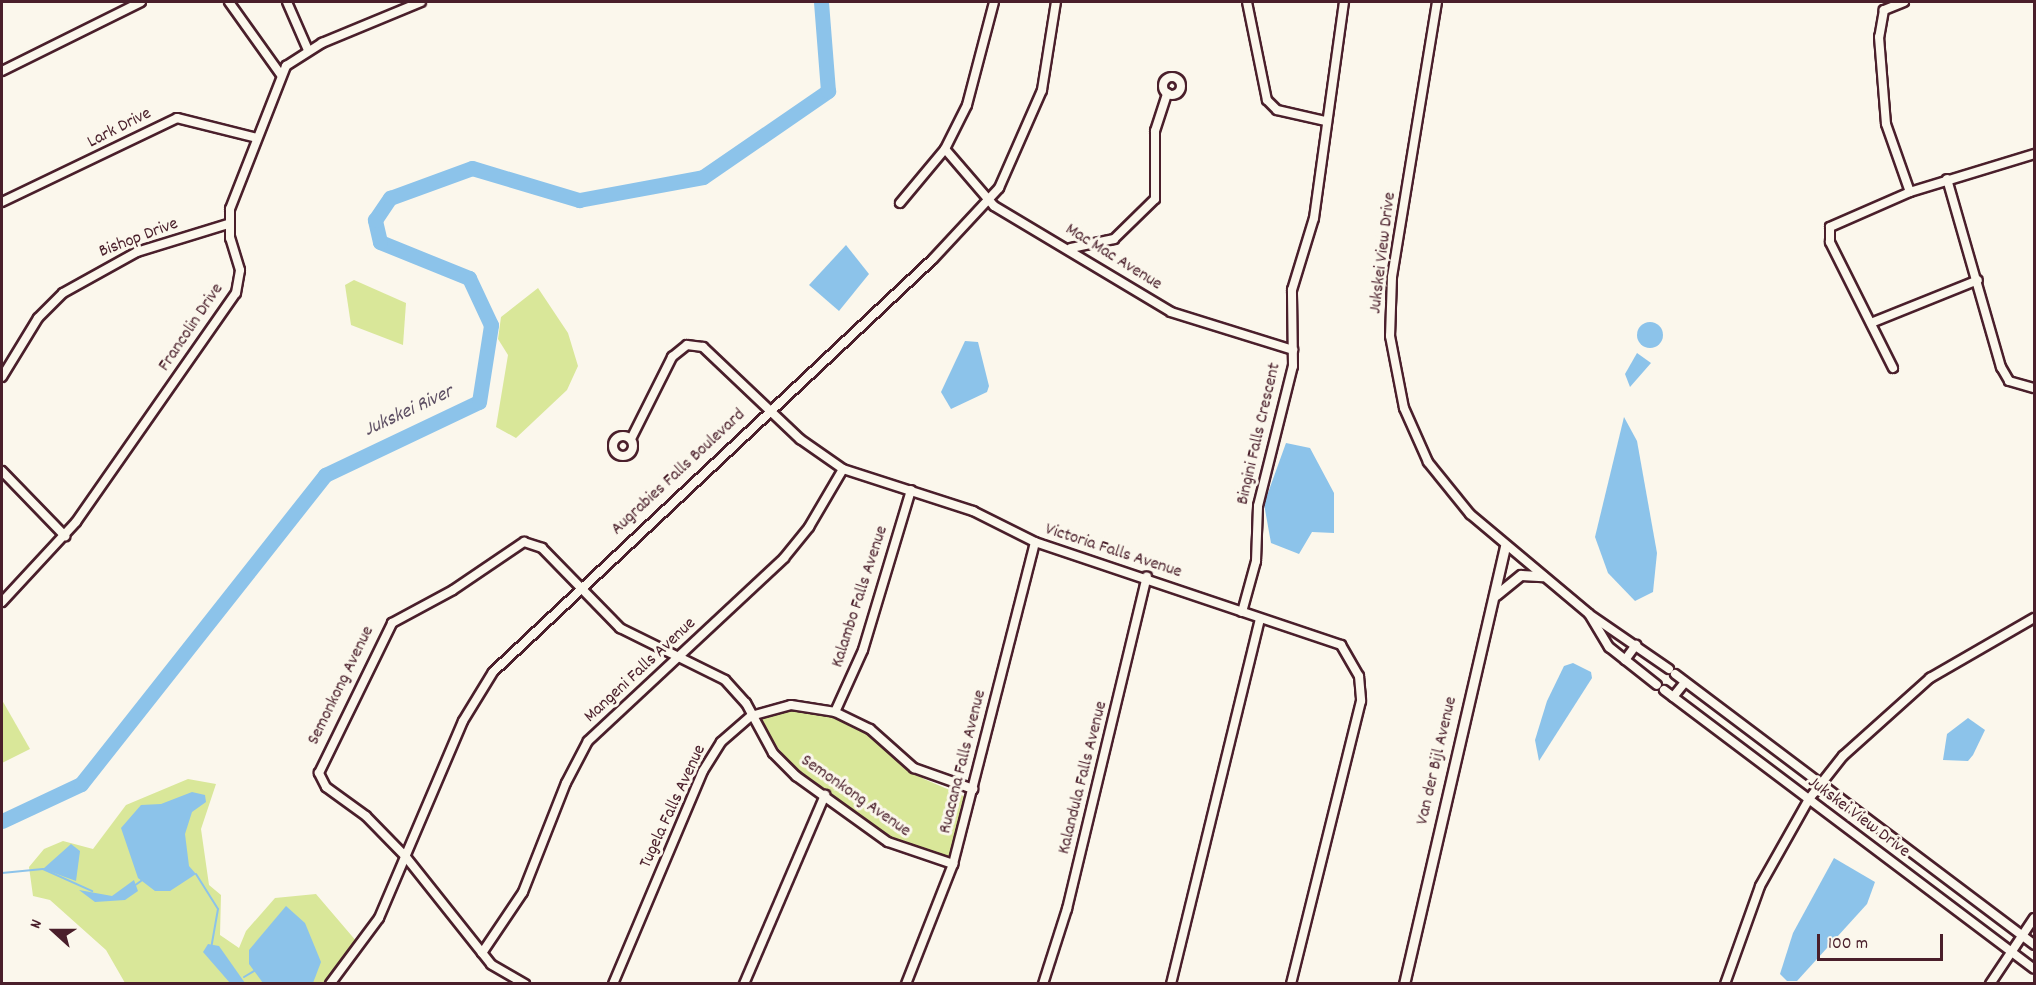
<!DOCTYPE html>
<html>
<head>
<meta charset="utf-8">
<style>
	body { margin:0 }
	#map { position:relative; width:2036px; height:985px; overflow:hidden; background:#fbf7ec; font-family:Dekko,sans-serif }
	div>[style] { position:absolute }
	.green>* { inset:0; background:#d9e799 }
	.water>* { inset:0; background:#8cc3ea }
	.round { border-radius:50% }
	.stream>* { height:2px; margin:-1px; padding:0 1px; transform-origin:1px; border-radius:1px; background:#8cc3ea }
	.river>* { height:15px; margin:-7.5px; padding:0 7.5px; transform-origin:7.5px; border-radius:7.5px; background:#8cc3ea }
	.roads { filter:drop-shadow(2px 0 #4a1f2b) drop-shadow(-2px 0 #4a1f2b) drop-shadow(0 2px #4a1f2b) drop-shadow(0 -2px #4a1f2b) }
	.minor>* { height:8px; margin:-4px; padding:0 4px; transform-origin:4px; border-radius:4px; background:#fbf7ec }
	.minor>.ring { margin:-4px; padding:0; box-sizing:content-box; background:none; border:8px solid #fbf7ec; border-radius:50% }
	.tertiary>* { height:9px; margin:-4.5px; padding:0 4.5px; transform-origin:4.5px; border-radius:4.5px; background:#fbf7ec }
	span { translate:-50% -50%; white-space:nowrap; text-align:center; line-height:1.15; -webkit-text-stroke:6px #fbf7ec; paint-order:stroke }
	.street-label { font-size:18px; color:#4a1f2b }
	.water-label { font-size:20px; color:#5e5064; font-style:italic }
	.frame { position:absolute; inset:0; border:3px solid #4a1f2b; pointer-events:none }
	.north { position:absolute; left:24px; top:901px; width:60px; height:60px; -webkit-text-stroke:4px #fbf7ec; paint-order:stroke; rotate:291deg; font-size:16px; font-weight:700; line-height:24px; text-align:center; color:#4a1f2b }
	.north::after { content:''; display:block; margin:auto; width:21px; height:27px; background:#4a1f2b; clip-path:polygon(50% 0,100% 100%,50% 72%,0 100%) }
	.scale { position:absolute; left:1817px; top:934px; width:126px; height:27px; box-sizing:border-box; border:3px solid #4a1f2b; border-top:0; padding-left:8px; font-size:18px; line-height:21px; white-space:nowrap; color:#4a1f2b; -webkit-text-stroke:4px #fbf7ec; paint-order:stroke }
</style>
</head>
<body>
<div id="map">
	<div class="green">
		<div style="clip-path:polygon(354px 280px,406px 303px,403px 345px,351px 325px,345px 285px)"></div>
		<div style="clip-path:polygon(538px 288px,568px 333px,578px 366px,567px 390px,516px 438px,496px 427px,508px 355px,498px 339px,501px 317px)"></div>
		<div style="clip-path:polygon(2px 700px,30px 749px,2px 763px)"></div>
		<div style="clip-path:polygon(791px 705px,823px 710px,861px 727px,924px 779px,966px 797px,951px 859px,897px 845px,798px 773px,753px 716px)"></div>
		<div style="clip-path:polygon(188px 779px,216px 784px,201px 829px,209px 885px,221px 895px,220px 935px,239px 948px,246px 931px,275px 898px,316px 894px,357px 942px,324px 983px,125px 983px,106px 950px,50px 900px,33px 896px,29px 867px,44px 849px,63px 841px,93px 849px,126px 805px)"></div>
	</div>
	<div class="water">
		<div style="clip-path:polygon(846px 245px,869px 274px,839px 311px,809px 285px)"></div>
		<div class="round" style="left:1637px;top:322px;width:26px;height:26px"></div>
		<div style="clip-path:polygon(965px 341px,978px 342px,989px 386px,987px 392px,951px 409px,941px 392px)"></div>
		<div style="clip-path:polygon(1637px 353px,1651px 363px,1630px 387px,1625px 374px)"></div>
		<div style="clip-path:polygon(1624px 417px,1637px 441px,1657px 553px,1653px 592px,1635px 601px,1608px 573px,1595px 537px)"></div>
		<div style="clip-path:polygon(1286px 443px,1310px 448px,1334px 493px,1334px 533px,1312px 532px,1299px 554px,1271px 543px,1264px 504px)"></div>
		<div style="clip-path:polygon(1573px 663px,1591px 672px,1592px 678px,1539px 761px,1535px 740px,1547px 701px,1564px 666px)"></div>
		<div style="clip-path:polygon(1968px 718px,1985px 730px,1973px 755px,1968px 761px,1943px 760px,1947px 734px)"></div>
		<div style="clip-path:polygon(192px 792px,205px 795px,206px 802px,192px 812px,185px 834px,189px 866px,196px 874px,170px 891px,155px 891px,138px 878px,121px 828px,141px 805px,161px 804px)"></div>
		<div style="clip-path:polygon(71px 844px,80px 851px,76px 881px,43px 869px)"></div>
		<div style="clip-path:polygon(1834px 858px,1875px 882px,1867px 904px,1797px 981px,1787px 981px,1780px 974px,1793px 933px)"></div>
		<div style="clip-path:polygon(134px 880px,138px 891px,125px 900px,95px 902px,79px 890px,112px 896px)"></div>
		<div style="clip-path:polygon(286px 906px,305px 923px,321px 962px,313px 983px,263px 983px,249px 964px,249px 950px)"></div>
		<div style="clip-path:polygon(208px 944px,219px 946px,245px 983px,230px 983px,203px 952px)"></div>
	</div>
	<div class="stream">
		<div style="left:2px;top:873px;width:41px;rotate:-5.6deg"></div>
		<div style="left:43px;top:869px;width:54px;rotate:24.2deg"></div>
		<div style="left:196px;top:874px;width:41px;rotate:57.8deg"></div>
		<div style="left:218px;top:909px;width:36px;rotate:100deg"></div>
		<div style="left:134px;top:886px;width:9px;rotate:-36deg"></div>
		<div style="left:244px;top:977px;width:12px;rotate:-31deg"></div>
	</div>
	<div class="river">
		<div style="left:2px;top:821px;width:87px;rotate:-25.1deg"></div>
		<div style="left:81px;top:784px;width:394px;rotate:-51.7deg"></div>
		<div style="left:325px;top:475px;width:170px;rotate:-25.4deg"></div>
		<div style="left:479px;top:402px;width:78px;rotate:-81.1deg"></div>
		<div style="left:491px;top:325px;width:52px;rotate:-115.1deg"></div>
		<div style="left:469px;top:278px;width:96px;rotate:-158deg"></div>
		<div style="left:380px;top:242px;width:23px;rotate:-103deg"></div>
		<div style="left:375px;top:220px;width:27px;rotate:-56deg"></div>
		<div style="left:390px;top:198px;width:87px;rotate:-20.1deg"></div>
		<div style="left:472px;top:168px;width:112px;rotate:16.7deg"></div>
		<div style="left:579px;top:200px;width:126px;rotate:-10.5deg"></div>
		<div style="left:703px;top:177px;width:152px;rotate:-34.5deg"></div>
		<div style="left:828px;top:91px;width:89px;rotate:-94.5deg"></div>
	</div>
	<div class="roads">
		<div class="minor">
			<div style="left:229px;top:2px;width:90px;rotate:54.5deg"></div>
			<div style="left:287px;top:2px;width:52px;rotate:66.4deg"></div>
			<div style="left:1247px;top:2px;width:100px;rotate:78.5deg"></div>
			<div style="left:1267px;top:100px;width:14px;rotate:45deg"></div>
			<div style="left:1277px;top:110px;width:49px;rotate:12.9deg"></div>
			<div style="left:1437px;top:2px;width:279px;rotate:99.3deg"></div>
			<div style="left:1392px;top:277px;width:59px;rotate:91.9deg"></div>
			<div style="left:1390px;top:336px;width:73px;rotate:79deg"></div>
			<div style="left:1404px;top:408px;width:59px;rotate:66deg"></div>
			<div style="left:1428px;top:462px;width:67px;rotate:51.1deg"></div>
			<div style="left:1470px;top:514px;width:155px;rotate:40deg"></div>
			<div style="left:1589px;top:614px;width:97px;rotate:34.5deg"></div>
			<div style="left:1904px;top:2px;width:22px;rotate:158deg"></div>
			<div style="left:1884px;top:10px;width:27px;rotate:100deg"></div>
			<div style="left:1879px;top:37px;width:87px;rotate:85.4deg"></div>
			<div style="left:1886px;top:124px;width:72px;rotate:70.6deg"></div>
			<div style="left:2px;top:71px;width:155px;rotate:-26.4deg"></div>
			<div class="ring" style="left:1163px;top:77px;width:10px;height:10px"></div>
			<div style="left:945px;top:149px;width:75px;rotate:49.3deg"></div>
			<div style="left:994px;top:206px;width:206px;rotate:30.9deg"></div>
			<div style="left:1171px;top:312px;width:128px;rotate:17.3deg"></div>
			<div style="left:1947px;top:179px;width:196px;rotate:74deg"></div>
			<div style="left:2001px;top:367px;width:16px;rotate:60deg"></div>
			<div style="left:2009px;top:381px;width:26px;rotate:16deg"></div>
			<div style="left:2px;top:202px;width:194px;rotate:-25.6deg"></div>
			<div style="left:177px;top:118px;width:82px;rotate:14deg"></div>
			<div style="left:900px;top:203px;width:70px;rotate:-50.2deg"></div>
			<div style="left:945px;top:149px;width:49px;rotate:-63.4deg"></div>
			<div style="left:967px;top:105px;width:106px;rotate:-75.3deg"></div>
			<div style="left:1071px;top:248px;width:44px;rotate:-11.8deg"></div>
			<div style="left:1114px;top:239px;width:57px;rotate:-44.3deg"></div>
			<div style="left:1155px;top:199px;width:68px;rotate:-90deg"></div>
			<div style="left:1155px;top:131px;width:40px;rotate:-72deg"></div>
			<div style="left:1871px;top:323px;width:115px;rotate:-21.9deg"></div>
			<div style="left:1893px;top:368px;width:141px;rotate:-116.6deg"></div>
			<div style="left:1830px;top:242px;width:15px;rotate:-90deg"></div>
			<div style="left:1830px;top:227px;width:87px;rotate:-23.6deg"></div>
			<div style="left:1910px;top:192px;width:130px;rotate:-17deg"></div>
			<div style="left:2px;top:377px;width:69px;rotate:-58.6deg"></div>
			<div style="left:38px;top:318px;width:35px;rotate:-45deg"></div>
			<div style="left:63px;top:293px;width:85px;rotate:-29deg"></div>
			<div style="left:137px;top:252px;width:95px;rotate:-17.1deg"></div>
			<div class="ring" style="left:613px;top:436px;width:12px;height:12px"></div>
			<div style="left:631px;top:439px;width:92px;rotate:-63.4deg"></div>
			<div style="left:672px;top:357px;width:19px;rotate:-39deg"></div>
			<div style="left:687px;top:345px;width:16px;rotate:7deg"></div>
			<div style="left:703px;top:347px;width:134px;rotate:43.5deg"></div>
			<div style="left:800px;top:439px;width:52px;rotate:34.9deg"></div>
			<div style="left:843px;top:469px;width:137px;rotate:17.9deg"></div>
			<div style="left:973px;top:511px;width:69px;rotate:26.6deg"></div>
			<div style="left:1035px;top:542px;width:323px;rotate:18.6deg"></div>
			<div style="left:1341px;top:645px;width:36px;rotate:60deg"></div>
			<div style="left:1359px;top:676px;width:25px;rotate:85deg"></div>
			<div style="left:1361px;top:701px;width:292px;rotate:103.9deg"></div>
			<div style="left:2px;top:471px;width:91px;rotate:45.9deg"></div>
			<div style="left:2px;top:602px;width:109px;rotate:-47.2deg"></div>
			<div style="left:76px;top:522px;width:279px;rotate:-55.1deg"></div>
			<div style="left:236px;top:293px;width:23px;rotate:-80deg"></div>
			<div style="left:240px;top:270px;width:34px;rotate:-107deg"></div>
			<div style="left:230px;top:238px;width:29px;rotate:-90deg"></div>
			<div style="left:230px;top:209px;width:154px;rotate:-68.6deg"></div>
			<div style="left:286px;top:66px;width:43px;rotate:-32.6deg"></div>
			<div style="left:322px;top:43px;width:107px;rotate:-22.5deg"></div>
			<div style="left:1242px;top:612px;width:53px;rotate:-74.6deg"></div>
			<div style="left:1256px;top:561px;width:55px;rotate:-87.9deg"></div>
			<div style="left:1258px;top:506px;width:144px;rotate:-76deg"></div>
			<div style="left:1293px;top:366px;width:76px;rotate:-90.8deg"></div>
			<div style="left:1292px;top:290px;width:75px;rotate:-73deg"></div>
			<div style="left:1314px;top:218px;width:218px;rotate:-82.1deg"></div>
			<div style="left:1589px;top:614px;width:39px;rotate:59deg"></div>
			<div style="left:1609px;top:647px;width:61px;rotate:38.4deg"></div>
			<div style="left:1625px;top:660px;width:19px;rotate:-54deg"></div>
			<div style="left:1675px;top:674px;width:450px;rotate:37deg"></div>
			<div style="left:1664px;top:690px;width:463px;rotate:37deg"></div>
			<div style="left:1673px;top:697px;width:19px;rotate:-51deg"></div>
			<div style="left:835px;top:712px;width:68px;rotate:-65.7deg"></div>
			<div style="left:863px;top:650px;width:167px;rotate:-73.3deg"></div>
			<div style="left:482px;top:953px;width:73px;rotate:-56.1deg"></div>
			<div style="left:523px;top:892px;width:117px;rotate:-68.5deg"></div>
			<div style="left:566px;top:783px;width:47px;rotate:-62.4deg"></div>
			<div style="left:588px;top:741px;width:268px;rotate:-43deg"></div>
			<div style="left:784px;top:558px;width:40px;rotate:-51deg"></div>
			<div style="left:809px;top:527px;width:67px;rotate:-59.6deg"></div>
			<div style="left:330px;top:984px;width:82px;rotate:-53.4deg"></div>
			<div style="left:379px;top:918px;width:214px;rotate:-66.9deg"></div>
			<div style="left:463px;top:721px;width:57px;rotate:-58.5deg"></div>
			<div style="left:493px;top:672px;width:603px;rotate:-43.19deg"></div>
			<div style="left:933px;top:259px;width:97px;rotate:-47.1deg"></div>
			<div style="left:999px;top:188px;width:107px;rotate:-66.3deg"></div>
			<div style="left:1042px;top:90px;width:89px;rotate:-81deg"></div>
			<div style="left:525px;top:984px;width:39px;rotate:-150deg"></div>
			<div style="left:491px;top:964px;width:137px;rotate:-128.5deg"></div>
			<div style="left:406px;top:857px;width:57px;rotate:-134.3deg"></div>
			<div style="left:366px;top:816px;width:49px;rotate:-144.1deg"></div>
			<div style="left:326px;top:787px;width:16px;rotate:-117deg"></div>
			<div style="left:319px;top:773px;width:167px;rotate:-64deg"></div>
			<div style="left:392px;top:623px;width:69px;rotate:-28.4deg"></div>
			<div style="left:453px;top:590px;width:86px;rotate:-34.1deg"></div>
			<div style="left:524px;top:542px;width:19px;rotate:18deg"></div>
			<div style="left:542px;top:548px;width:112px;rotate:45.7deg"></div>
			<div style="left:620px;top:628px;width:117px;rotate:26.3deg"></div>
			<div style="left:725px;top:680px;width:31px;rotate:48deg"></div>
			<div style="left:746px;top:703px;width:57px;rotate:61.6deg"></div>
			<div style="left:773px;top:753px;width:33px;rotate:45deg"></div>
			<div style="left:796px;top:776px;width:113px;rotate:35.7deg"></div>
			<div style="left:888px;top:842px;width:69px;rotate:18.7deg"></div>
			<div style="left:613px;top:984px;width:231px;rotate:-67.1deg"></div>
			<div style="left:703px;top:771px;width:34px;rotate:-58deg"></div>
			<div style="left:721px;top:742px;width:40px;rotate:-41deg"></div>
			<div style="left:751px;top:716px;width:41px;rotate:-15.4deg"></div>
			<div style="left:791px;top:705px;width:45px;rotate:9deg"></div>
			<div style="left:835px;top:712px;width:39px;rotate:26deg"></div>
			<div style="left:870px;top:729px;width:59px;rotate:41.6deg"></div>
			<div style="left:914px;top:768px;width:63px;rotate:19.6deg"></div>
			<div style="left:744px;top:984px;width:206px;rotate:-66.8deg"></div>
			<div style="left:906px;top:984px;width:129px;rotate:-68.6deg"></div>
			<div style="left:953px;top:864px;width:332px;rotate:-75.7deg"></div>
			<div style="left:1043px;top:984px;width:79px;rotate:-72.3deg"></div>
			<div style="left:1067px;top:909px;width:342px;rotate:-76.5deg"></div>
			<div style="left:1171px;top:984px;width:376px;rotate:-76.3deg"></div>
			<div style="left:1725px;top:984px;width:104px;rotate:-70.3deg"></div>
			<div style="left:1760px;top:886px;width:100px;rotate:-60.6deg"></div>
			<div style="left:1809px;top:799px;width:55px;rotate:-51.7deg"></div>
			<div style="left:1843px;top:756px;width:117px;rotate:-41.9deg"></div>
			<div style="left:1930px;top:678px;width:120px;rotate:-30deg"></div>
			<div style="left:1990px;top:984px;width:79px;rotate:-56.3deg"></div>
		</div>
		<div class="tertiary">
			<div style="left:1496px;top:595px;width:32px;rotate:-39deg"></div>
			<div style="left:1521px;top:575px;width:22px;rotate:3deg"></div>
			<div style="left:1404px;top:984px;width:449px;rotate:-77deg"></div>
		</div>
	</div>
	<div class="street-label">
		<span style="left:120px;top:129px;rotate:-27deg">Lark Drive</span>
		<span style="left:139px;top:239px;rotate:-21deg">Bishop Drive</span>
		<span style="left:1384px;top:253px;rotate:-83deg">Jukskei View Drive</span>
		<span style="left:1113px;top:258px;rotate:32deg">Mac Mac Avenue</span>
		<span style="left:192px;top:328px;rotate:-56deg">Francolin Drive</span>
		<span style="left:1260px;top:434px;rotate:-77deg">Bingini Falls Crescent</span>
		<span style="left:679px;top:473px;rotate:-43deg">Augrabies Falls Boulevard</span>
		<span style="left:1113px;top:552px;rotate:18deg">Victoria Falls Avenue</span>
		<span style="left:861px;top:597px;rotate:-72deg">Kalambo Falls Avenue</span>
		<span style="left:641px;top:671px;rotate:-43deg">Mangeni Falls Avenue</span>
		<span style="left:342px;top:686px;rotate:-64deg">Semonkong Avenue</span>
		<span style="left:1438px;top:761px;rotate:-77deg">Van der Bijl Avenue</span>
		<span style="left:964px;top:762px;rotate:-76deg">Ruacana Falls Avenue</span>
		<span style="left:1084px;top:778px;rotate:-76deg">Kalandula Falls Avenue</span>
		<span style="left:855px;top:797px;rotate:35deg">Semonkong Avenue</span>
		<span style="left:674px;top:807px;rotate:-65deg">Tugela Falls Avenue</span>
		<span style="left:1858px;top:818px;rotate:37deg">Jukskei View Drive</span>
	</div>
	<div class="water-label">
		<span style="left:409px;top:412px;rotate:-25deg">Jukskei River</span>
	</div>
	<div class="frame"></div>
	<div class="north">N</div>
	<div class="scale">100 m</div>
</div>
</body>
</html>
